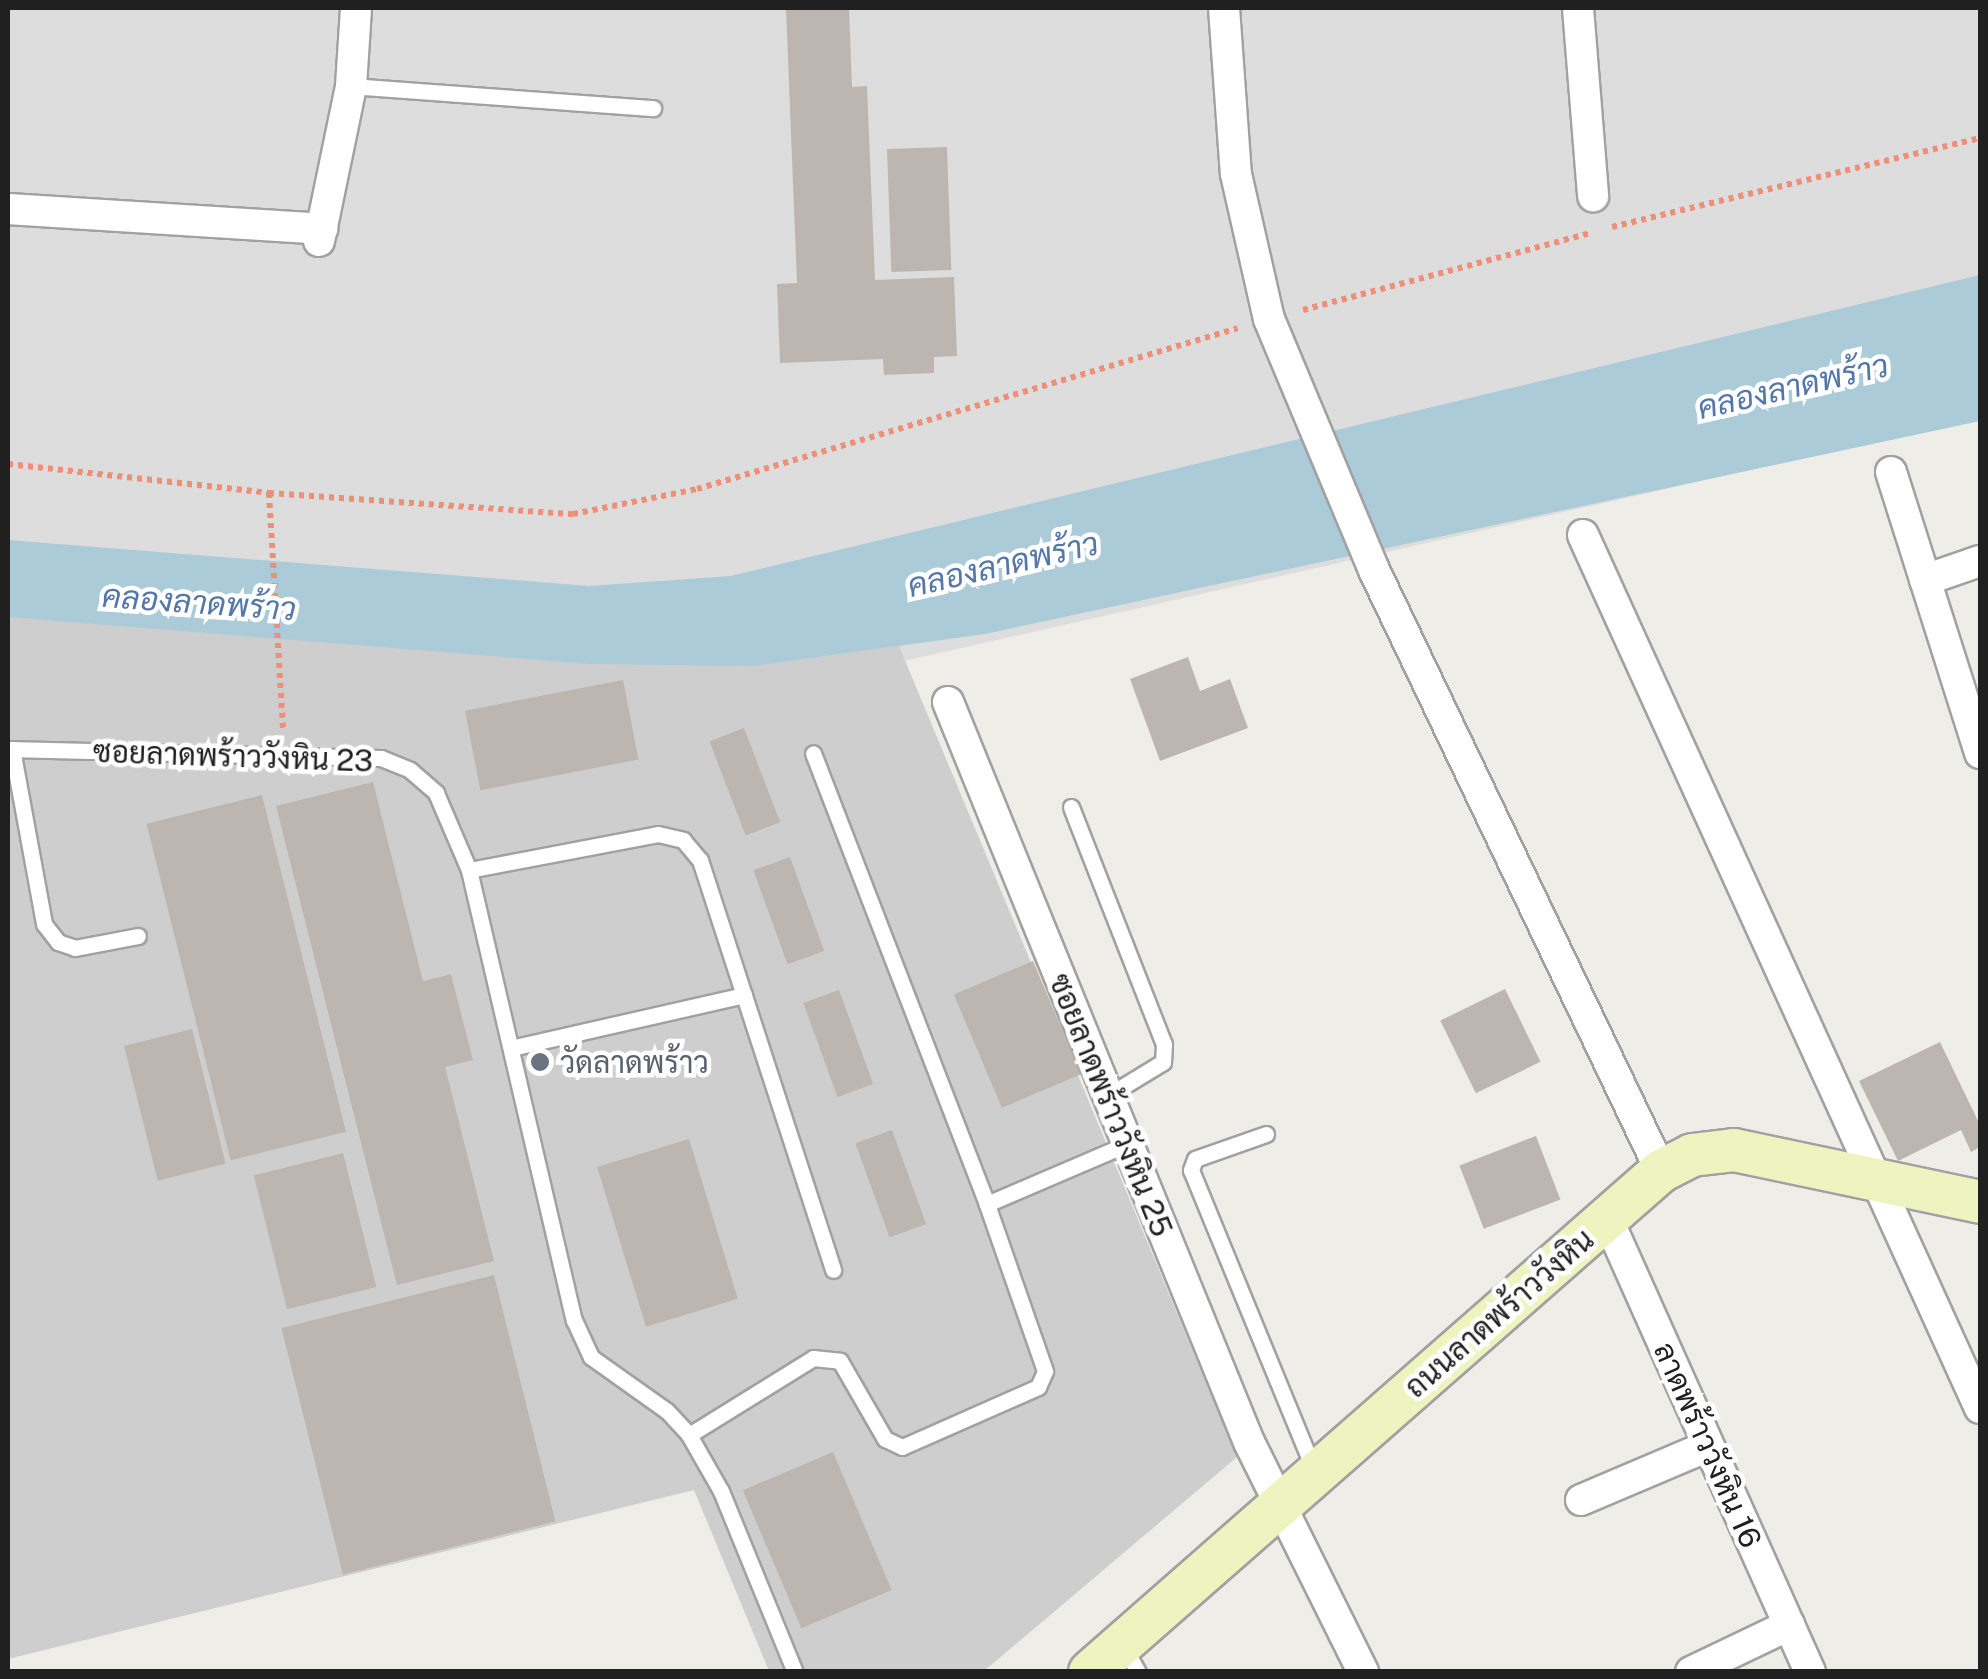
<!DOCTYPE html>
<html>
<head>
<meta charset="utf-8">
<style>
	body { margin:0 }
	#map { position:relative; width:1988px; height:1679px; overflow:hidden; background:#efede7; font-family:"Public Sans",Sarabun,sans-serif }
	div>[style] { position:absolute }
	.residential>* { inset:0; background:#ddd }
	.religious>* { inset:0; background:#cecece }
	.water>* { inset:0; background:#abcbd9 }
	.building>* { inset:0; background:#bdb6b0; transform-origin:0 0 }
	.path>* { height:6px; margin-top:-3px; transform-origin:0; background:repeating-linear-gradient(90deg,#ee8f79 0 5px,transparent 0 10px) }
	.roads { filter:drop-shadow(2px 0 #a1a1a1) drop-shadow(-2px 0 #a1a1a1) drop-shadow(0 2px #a1a1a1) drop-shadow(0 -2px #a1a1a1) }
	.service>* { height:15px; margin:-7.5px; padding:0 7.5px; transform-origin:7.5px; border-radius:7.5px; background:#fff }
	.minor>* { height:30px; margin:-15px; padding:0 15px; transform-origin:15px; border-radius:15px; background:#fff }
	.secondary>* { height:42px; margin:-21px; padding:0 21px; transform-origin:21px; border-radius:21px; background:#edf4c0 }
	.dots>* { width:28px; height:28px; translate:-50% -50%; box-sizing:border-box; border:5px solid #fff; border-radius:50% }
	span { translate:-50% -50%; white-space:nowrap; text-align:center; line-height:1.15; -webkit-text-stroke:9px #fff; paint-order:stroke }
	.street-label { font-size:30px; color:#202020 }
	.worship-label { font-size:30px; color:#5b616d }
	.left { translate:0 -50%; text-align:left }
	.water-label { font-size:32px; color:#5477a7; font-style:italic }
	.frame { position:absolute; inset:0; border:10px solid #202020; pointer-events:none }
</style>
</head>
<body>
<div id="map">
	<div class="residential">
		<div style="clip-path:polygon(8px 8px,1980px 8px,1980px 418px,807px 683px,8px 661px)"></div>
	</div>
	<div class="religious">
		<div style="clip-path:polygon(8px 617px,753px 666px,899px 646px,1237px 1457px,984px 1671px,769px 1671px,694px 1490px,8px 1659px)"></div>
	</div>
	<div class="water">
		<div style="clip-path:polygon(1980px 275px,1980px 421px,985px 634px,753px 666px,590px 664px,8px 617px,8px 540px,589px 586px,731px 576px)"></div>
	</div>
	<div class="building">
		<div style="clip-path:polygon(786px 8px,849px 8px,852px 87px,867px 86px,875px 280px,954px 277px,957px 356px,934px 357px,934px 373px,884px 375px,883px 359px,780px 363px,777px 284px,797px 283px)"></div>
		<div style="left:947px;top:147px;width:123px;height:60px;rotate:88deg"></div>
		<div style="clip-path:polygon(1188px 657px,1200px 691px,1230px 679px,1248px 728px,1160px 761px,1130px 679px)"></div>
		<div style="left:623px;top:680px;width:81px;height:161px;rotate:79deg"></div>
		<div style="left:744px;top:728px;width:101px;height:37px;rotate:69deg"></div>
		<div style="clip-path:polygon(373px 782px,423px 981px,451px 974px,473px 1060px,445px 1067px,494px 1261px,397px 1285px,276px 806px)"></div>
		<div style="left:262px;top:795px;width:347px;height:119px;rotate:76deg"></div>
		<div style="left:790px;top:857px;width:100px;height:39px;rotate:70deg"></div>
		<div style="left:1033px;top:961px;width:123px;height:86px;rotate:67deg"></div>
		<div style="left:1505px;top:989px;width:81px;height:72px;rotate:64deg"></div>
		<div style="left:839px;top:990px;width:100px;height:38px;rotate:70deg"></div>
		<div style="left:192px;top:1029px;width:139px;height:70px;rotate:76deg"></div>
		<div style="clip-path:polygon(1940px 1042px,1980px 1125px,1980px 1147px,1971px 1152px,1961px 1130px,1898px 1161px,1859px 1081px)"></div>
		<div style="left:892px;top:1130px;width:100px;height:39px;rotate:70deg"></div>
		<div style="left:1536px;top:1136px;width:68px;height:82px;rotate:69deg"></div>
		<div style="left:689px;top:1139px;width:167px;height:96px;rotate:73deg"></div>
		<div style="left:343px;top:1153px;width:138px;height:92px;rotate:76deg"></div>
		<div style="left:494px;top:1275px;width:254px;height:219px;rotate:76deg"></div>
		<div style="left:833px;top:1452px;width:150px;height:98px;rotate:67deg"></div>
	</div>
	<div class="path">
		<div style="left:1612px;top:227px;width:379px;rotate:-13.6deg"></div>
		<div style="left:1303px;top:310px;width:297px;rotate:-15deg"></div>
		<div style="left:8px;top:464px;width:263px;rotate:6.3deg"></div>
		<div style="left:269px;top:493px;width:305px;rotate:4deg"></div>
		<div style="left:573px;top:514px;width:126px;rotate:-11.4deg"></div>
		<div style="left:697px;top:489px;width:564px;rotate:-16.57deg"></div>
		<div style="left:269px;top:493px;width:238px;rotate:86.6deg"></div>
	</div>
	<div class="roads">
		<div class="service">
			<div style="left:351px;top:86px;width:303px;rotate:4.2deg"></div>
			<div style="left:8px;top:749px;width:373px;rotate:1.4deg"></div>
			<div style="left:381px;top:758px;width:31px;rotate:22deg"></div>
			<div style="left:410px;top:770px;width:35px;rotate:41deg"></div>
			<div style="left:436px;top:793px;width:84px;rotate:66.8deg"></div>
			<div style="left:469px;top:870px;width:462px;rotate:76.9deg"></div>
			<div style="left:574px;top:1320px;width:41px;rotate:65.3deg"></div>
			<div style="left:591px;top:1357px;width:93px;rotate:35.4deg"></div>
			<div style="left:667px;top:1411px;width:33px;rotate:47deg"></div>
			<div style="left:689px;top:1435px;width:64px;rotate:60.3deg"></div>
			<div style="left:721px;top:1491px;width:196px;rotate:67.8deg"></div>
			<div style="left:12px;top:749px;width:178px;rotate:79.6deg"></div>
			<div style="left:44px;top:924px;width:23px;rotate:52deg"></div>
			<div style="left:58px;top:942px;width:18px;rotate:19deg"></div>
			<div style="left:75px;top:948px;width:64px;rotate:-10.8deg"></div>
			<div style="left:1071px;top:807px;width:255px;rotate:68.6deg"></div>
			<div style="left:1164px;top:1044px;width:18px;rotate:93deg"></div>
			<div style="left:1163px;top:1062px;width:66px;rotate:148.7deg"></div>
			<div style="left:469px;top:870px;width:192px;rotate:-10.8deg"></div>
			<div style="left:658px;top:834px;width:26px;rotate:13deg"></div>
			<div style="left:683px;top:840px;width:26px;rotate:50deg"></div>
			<div style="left:700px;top:860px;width:431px;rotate:72deg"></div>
			<div style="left:511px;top:1048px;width:239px;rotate:-12.8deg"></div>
			<div style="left:1266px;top:1134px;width:75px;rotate:160.6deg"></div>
			<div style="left:1195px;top:1159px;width:12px;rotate:110deg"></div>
			<div style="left:1191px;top:1170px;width:324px;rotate:67.7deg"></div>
			<div style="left:987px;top:1204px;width:152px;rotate:-23.2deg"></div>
			<div style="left:689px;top:1435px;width:146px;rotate:-31.8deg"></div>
			<div style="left:813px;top:1358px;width:27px;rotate:6deg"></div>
			<div style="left:840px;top:1361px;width:90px;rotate:60deg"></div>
			<div style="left:885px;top:1439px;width:19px;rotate:25deg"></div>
			<div style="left:902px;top:1447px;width:149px;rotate:-23.8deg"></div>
			<div style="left:1038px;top:1387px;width:17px;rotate:-66deg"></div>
			<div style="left:1045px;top:1371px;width:177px;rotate:-109.2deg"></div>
			<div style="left:987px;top:1204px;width:483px;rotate:-111.1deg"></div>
			<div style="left:1124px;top:1647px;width:29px;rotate:61deg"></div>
		</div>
		<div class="minor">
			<div style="left:1224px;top:8px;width:166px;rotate:85.9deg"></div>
			<div style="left:1236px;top:174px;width:149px;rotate:77.2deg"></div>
			<div style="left:1269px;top:319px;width:272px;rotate:67.3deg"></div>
			<div style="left:1374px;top:570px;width:666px;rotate:64.47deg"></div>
			<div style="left:1578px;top:8px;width:189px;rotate:85.4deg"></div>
			<div style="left:8px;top:209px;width:315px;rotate:3.6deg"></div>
			<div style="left:319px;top:241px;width:158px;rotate:-78.3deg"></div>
			<div style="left:351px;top:86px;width:78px;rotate:-86.3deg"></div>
			<div style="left:1891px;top:472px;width:295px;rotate:72.4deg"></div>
			<div style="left:1583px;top:535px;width:959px;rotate:65.55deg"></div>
			<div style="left:1925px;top:580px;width:58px;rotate:-19.1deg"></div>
			<div style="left:948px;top:702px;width:799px;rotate:67.87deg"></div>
			<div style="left:1249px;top:1442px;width:257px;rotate:63.6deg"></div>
			<div style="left:1607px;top:1218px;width:497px;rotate:65.9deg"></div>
			<div style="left:1581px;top:1500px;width:138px;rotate:-23deg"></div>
			<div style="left:1691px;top:1672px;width:109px;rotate:-25.6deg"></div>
		</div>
		<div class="secondary">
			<div style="left:1090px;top:1672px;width:760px;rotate:-41.26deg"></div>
			<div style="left:1661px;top:1171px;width:35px;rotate:-27deg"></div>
			<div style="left:1692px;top:1155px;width:42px;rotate:-6.8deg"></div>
			<div style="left:1734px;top:1150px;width:251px;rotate:11.9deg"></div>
		</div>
	</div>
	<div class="dots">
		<div style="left:540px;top:1062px;background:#6b7280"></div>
	</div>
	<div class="street-label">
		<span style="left:233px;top:756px;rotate:2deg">ซอยลาดพร้าววังหิน 23</span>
		<span style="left:1111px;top:1105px;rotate:68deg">ซอยลาดพร้าววังหิน 25</span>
		<span style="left:1499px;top:1313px;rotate:-41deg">ถนนลาดพร้าววังหิน</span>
		<span style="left:1708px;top:1445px;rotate:66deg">ลาดพร้าววังหิน 16</span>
	</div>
	<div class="worship-label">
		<span class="left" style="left:560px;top:1062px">วัดลาดพร้าว</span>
	</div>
	<div class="water-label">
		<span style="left:1793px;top:387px;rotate:-13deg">คลองลาดพร้าว</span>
		<span style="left:1003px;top:565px;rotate:-13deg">คลองลาดพร้าว</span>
		<span style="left:199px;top:603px;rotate:4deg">คลองลาดพร้าว</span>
	</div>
	<div class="frame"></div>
</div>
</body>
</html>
